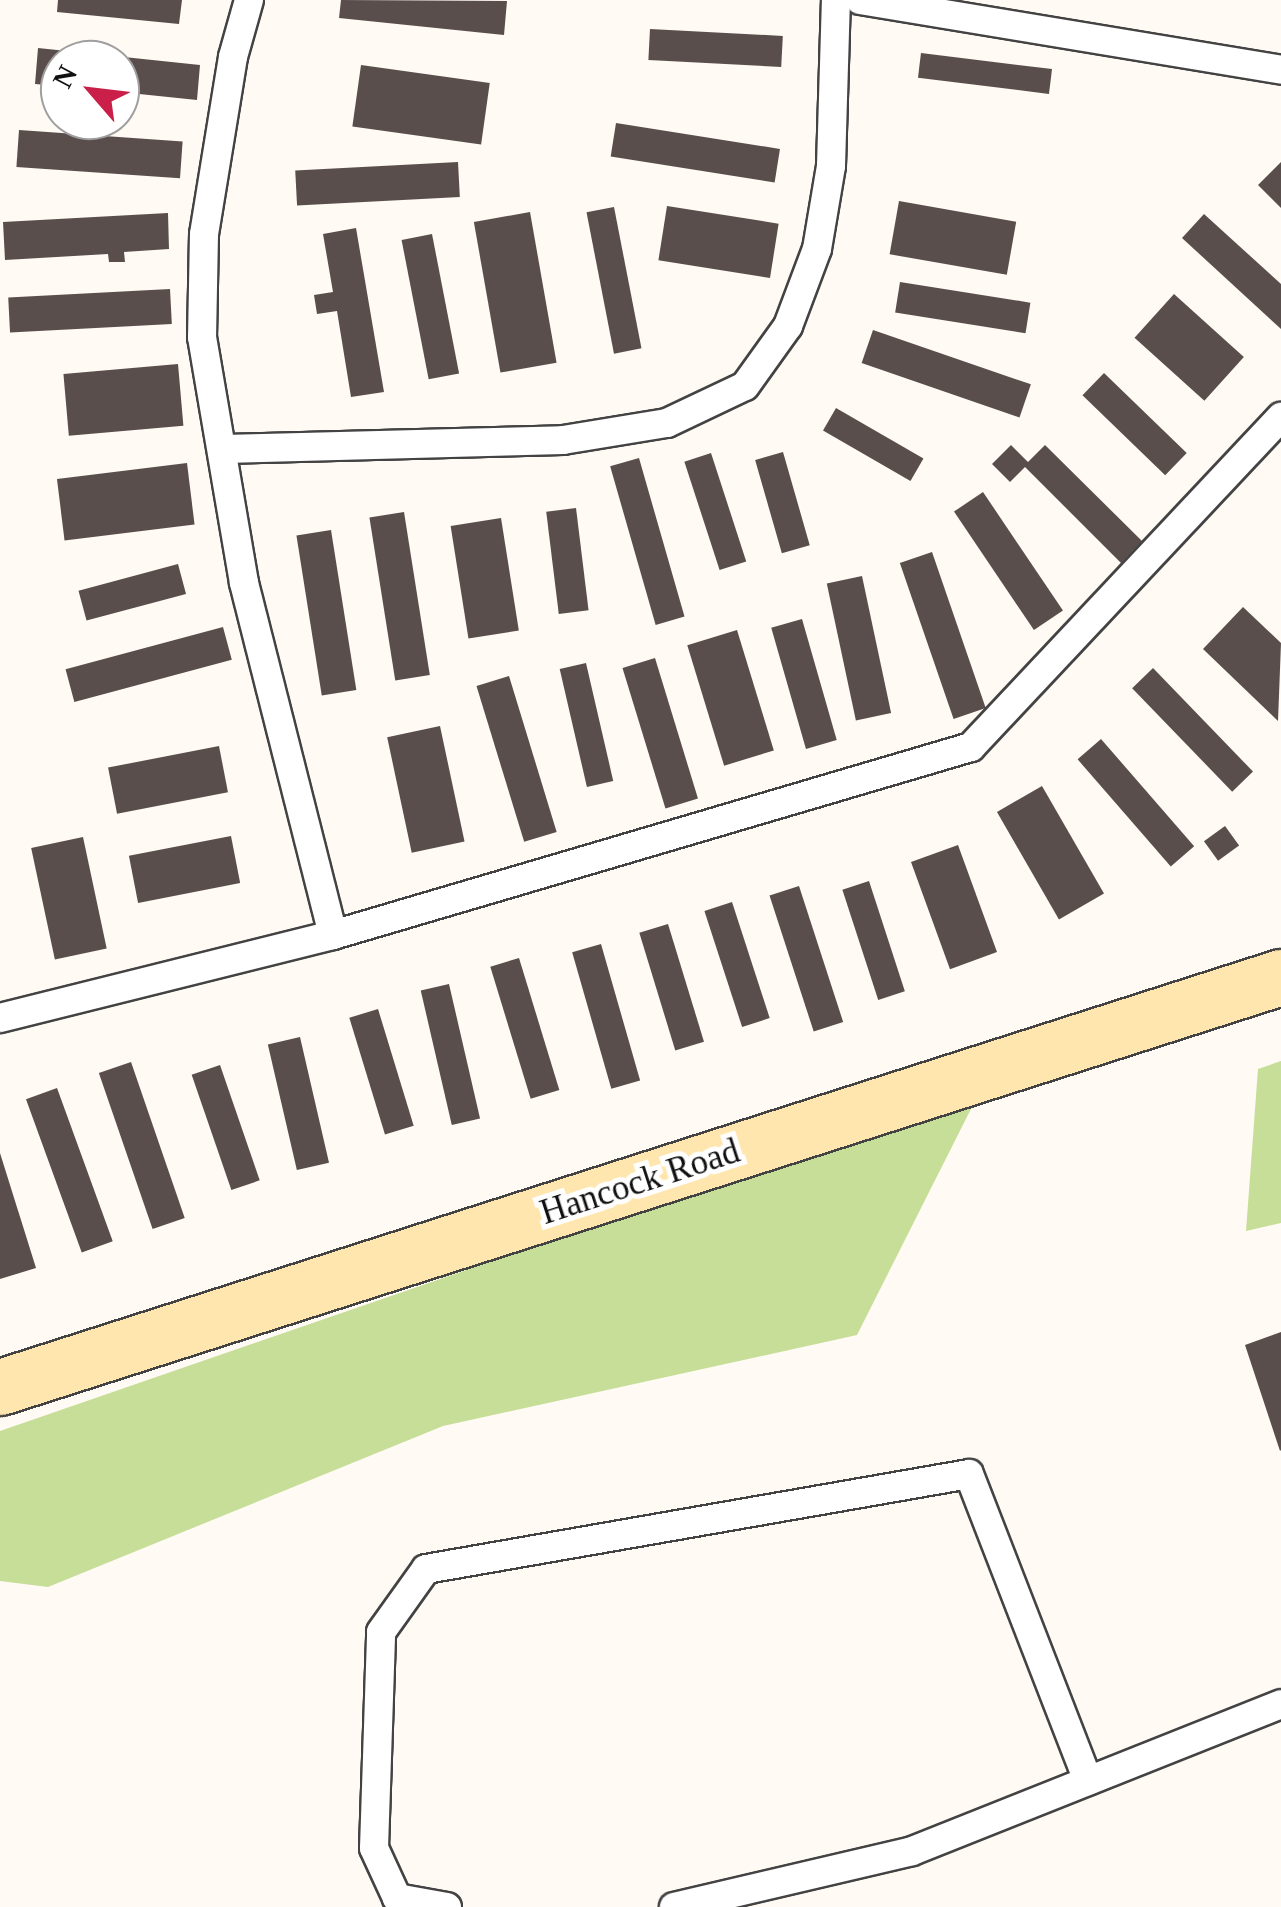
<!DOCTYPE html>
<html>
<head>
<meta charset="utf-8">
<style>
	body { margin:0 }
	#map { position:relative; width:1281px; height:1907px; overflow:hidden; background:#fffaf3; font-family:"Times New Roman",serif }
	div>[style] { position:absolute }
	.forest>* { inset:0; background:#c6de98 }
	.building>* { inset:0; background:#5a4e4c; transform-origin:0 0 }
	.roads { filter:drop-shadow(2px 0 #434343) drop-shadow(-2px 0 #434343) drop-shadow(0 2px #434343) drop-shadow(0 -2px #434343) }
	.lane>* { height:28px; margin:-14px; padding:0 14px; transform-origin:14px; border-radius:14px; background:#fff }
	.secondary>* { height:55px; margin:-27.5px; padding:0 27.5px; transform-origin:27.5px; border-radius:27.5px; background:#ffe6ae }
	span { translate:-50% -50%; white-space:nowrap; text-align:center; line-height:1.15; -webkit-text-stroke:10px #fff; paint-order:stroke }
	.street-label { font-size:35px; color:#101010 }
	.north { position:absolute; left:40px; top:40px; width:100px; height:100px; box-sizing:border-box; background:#fff; border:2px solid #9f9f9f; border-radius:50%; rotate:298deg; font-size:28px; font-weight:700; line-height:40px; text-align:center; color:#101010 }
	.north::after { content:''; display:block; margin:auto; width:35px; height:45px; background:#c91f49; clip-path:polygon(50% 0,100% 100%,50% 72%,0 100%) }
</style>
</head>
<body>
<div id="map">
	<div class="forest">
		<div style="clip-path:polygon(1281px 1061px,1281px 1223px,1246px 1231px,1258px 1069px)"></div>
		<div style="clip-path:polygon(979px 1093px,857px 1335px,443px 1426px,48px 1587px,0 1581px,0 1431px)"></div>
	</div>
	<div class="building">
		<div style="clip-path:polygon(58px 0,182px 0,179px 24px,57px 12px)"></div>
		<div style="clip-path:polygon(341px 0,507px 1px,504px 35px,339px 18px)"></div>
		<div style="left:650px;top:29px;width:133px;height:31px;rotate:3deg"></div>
		<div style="clip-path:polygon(38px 48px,200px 65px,197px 100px,120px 92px,120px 60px,60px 60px,60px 86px,35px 84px)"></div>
		<div style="left:921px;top:53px;width:132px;height:25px;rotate:7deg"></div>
		<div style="left:361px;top:65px;width:130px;height:62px;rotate:8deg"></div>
		<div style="left:616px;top:123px;width:166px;height:34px;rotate:9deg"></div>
		<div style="left:19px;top:130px;width:164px;height:37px;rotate:4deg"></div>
		<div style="left:458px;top:162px;width:35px;height:163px;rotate:87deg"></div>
		<div style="clip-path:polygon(1281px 162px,1281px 208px,1258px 185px)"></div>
		<div style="left:899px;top:201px;width:119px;height:54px;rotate:10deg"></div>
		<div style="left:667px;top:206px;width:113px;height:55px;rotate:9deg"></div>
		<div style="left:614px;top:207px;width:144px;height:28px;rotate:79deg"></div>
		<div style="left:530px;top:212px;width:153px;height:57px;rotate:80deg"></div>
		<div style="clip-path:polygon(168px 213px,169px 249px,124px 252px,125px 262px,109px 262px,108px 254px,5px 260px,3px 222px)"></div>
		<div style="clip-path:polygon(1204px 214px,1281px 284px,1281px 329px,1182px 238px)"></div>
		<div style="clip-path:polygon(356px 228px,384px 392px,351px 397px,337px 311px,317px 314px,314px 295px,333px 292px,323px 234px)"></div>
		<div style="left:432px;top:234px;width:142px;height:31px;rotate:79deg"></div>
		<div style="left:900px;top:282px;width:132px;height:31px;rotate:9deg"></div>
		<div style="left:170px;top:289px;width:35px;height:162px;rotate:87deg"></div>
		<div style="left:1174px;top:294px;width:94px;height:59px;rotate:42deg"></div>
		<div style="left:873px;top:330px;width:167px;height:35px;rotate:19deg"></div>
		<div style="left:178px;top:364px;width:62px;height:115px;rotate:85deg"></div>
		<div style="left:1104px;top:373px;width:115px;height:31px;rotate:44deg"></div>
		<div style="left:836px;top:408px;width:101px;height:26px;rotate:30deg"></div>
		<div style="clip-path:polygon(1011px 445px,1028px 462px,1045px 445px,1142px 541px,1121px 563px,1025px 467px,1010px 482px,992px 464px)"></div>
		<div style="left:783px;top:452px;width:97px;height:29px;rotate:74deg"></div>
		<div style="left:711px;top:453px;width:114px;height:28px;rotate:72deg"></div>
		<div style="left:639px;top:458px;width:165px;height:30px;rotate:74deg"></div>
		<div style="left:187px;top:463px;width:62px;height:131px;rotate:83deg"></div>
		<div style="left:983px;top:492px;width:143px;height:35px;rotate:56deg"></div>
		<div style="left:576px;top:508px;width:103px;height:30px;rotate:83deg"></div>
		<div style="left:404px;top:512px;width:165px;height:35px;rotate:81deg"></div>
		<div style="left:501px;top:518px;width:114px;height:51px;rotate:81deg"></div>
		<div style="left:331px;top:530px;width:162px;height:35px;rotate:81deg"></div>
		<div style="left:932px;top:552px;width:165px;height:34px;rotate:71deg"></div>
		<div style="left:178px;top:564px;width:31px;height:103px;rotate:75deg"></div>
		<div style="left:862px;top:576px;width:140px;height:36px;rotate:78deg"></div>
		<div style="clip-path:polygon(1243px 607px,1281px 643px,1278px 721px,1203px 649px)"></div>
		<div style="left:802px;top:619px;width:126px;height:32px;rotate:74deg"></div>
		<div style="left:223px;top:627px;width:34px;height:163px;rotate:75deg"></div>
		<div style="left:737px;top:630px;width:126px;height:52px;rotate:73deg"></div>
		<div style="left:655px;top:658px;width:147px;height:34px;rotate:73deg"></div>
		<div style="left:586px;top:663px;width:121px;height:27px;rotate:77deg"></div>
		<div style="left:1153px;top:668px;width:144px;height:29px;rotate:46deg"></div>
		<div style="left:509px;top:676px;width:163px;height:34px;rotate:73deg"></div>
		<div style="left:440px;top:726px;width:118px;height:54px;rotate:78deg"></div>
		<div style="left:1101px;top:739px;width:142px;height:31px;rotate:49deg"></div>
		<div style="left:219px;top:746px;width:47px;height:113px;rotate:79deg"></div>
		<div style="left:1042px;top:786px;width:124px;height:52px;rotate:60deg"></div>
		<div style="left:1225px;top:826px;width:24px;height:26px;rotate:54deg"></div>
		<div style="left:231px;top:836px;width:48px;height:104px;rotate:79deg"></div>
		<div style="left:83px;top:837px;width:114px;height:53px;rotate:78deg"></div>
		<div style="left:958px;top:845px;width:114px;height:50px;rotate:70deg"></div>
		<div style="left:869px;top:881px;width:116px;height:28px;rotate:72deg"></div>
		<div style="left:799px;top:886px;width:143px;height:31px;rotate:72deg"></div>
		<div style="left:732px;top:902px;width:122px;height:29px;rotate:72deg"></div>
		<div style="left:668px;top:924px;width:123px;height:30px;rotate:73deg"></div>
		<div style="left:601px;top:944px;width:142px;height:30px;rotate:74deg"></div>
		<div style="left:519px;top:958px;width:138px;height:30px;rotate:73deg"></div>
		<div style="left:449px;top:984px;width:138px;height:29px;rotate:77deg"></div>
		<div style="left:378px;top:1009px;width:122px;height:30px;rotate:73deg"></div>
		<div style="left:300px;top:1037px;width:129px;height:33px;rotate:77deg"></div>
		<div style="left:131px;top:1062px;width:165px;height:34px;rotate:71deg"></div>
		<div style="left:220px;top:1065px;width:122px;height:30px;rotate:71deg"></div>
		<div style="left:57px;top:1088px;width:163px;height:33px;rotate:70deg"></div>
		<div style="clip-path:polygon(0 1153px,36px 1268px,0 1279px)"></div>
		<div style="clip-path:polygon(1281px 1332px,1281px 1450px,1280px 1451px,1245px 1345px)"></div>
	</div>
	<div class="roads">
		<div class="lane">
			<div style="left:249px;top:0;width:59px;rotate:105.7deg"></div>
			<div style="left:233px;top:57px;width:179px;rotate:99.3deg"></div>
			<div style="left:204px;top:234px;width:103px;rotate:91.1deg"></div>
			<div style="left:202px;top:337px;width:250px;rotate:80.3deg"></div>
			<div style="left:244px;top:583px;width:363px;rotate:75.8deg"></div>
			<div style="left:860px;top:0;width:427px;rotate:9.4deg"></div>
			<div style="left:224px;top:449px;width:339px;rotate:-1.5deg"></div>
			<div style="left:563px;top:440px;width:105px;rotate:-9.3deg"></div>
			<div style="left:667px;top:423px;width:86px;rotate:-25.4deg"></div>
			<div style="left:745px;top:386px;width:74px;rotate:-54.4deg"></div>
			<div style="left:788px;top:326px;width:82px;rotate:-69.4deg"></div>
			<div style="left:817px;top:249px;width:84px;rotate:-80.4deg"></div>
			<div style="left:831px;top:166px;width:166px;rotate:-88.3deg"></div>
			<div style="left:0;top:1018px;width:343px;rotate:-14deg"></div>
			<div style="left:333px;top:935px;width:665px;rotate:-16.42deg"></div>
			<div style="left:971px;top:747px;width:453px;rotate:-46.8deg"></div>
			<div style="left:447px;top:1907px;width:51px;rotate:-169.8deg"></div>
			<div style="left:397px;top:1898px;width:55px;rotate:-114.7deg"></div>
			<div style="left:374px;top:1848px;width:216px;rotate:-88.1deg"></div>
			<div style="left:381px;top:1632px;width:77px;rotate:-54.5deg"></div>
			<div style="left:426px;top:1569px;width:551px;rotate:-9.92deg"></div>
			<div style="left:969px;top:1474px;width:329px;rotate:68.8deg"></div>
			<div style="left:674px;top:1907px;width:244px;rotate:-13.2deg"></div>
			<div style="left:912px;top:1851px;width:397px;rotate:-21.7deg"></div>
		</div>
		<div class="secondary">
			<div style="left:0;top:1387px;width:1345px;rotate:-17.75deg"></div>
		</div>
	</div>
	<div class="street-label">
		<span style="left:640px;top:1182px;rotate:-18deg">Hancock Road</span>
	</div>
	<div class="north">N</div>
</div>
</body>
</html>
